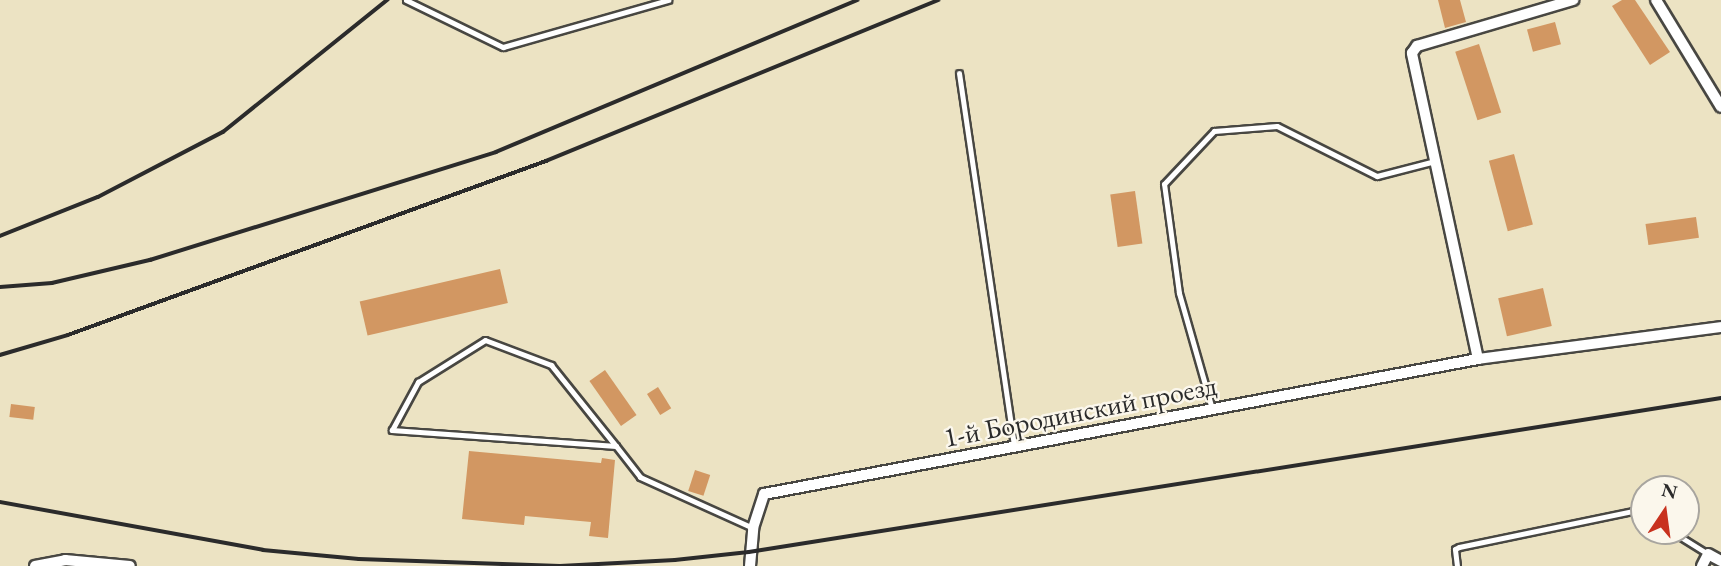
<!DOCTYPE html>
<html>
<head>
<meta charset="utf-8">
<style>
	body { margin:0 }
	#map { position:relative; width:1721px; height:566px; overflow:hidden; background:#ece3c3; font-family:"EB Garamond",serif }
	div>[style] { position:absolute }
	.building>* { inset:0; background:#d29762; transform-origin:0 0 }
	.roads { filter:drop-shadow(2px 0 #484742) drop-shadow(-2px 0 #484742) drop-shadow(0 2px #484742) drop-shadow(0 -2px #484742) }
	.lane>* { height:5px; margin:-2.5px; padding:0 2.5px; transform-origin:2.5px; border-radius:2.5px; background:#fff }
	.street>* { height:10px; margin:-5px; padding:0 5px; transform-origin:5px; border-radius:5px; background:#fff }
	.rail>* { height:3.5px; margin:-1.75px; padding:0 1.75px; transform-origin:1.75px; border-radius:1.75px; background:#2b2b2b }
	span { translate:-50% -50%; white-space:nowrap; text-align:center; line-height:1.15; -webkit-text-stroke:5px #fbf7ec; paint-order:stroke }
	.street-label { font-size:28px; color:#2b2b2b }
	.north { position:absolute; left:1630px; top:475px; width:70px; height:70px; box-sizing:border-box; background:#fbf7ec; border:2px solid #a8a59f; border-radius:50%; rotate:13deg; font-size:19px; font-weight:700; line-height:28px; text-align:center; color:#2b2b2b }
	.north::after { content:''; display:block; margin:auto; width:24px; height:32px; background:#c8321e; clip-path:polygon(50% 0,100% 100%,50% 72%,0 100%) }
</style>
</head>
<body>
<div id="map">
	<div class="building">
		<div style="clip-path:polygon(1438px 0,1460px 0,1466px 22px,1445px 28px)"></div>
		<div style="clip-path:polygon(1622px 0,1635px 0,1670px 52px,1650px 65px,1612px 6px)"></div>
		<div style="left:1555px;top:22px;width:23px;height:29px;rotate:75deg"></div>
		<div style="left:1479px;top:44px;width:72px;height:25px;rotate:72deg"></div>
		<div style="left:1514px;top:154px;width:73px;height:26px;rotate:75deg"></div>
		<div style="left:1135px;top:191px;width:53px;height:25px;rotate:82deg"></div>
		<div style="left:1696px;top:217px;width:21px;height:51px;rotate:82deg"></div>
		<div style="left:500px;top:269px;width:35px;height:144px;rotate:77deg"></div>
		<div style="left:1543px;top:288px;width:39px;height:46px;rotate:77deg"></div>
		<div style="left:605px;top:370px;width:55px;height:19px;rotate:55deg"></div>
		<div style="left:658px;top:387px;width:25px;height:13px;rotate:58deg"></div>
		<div style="left:11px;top:404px;width:24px;height:13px;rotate:7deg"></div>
		<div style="clip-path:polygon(469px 451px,601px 463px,602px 458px,615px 460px,608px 538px,589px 536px,591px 522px,525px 516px,524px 525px,462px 519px)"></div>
		<div style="left:695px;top:470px;width:16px;height:22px;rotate:18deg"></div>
	</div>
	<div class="roads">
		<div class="lane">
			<div style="left:406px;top:0;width:108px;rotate:25.9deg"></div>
			<div style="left:503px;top:47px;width:172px;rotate:-15.9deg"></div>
			<div style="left:959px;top:73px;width:378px;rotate:81.6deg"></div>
			<div style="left:1212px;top:409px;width:121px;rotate:-105.9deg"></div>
			<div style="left:1179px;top:293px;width:110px;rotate:-97.8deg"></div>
			<div style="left:1164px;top:184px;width:73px;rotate:-46.7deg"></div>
			<div style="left:1214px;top:131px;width:63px;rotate:-4.5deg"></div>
			<div style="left:1277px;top:126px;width:112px;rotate:26.6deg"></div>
			<div style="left:1377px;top:176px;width:60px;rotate:-14.5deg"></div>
			<div style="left:616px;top:446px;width:225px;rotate:-175.9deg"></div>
			<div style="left:392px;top:430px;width:55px;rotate:-61.6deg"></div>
			<div style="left:418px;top:382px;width:79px;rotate:-32.1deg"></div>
			<div style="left:485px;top:340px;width:71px;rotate:20.7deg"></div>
			<div style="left:551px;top:365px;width:104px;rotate:51.3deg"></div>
			<div style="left:616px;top:446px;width:39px;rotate:52deg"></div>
			<div style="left:640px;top:477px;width:124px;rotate:24.3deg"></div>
			<div style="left:1671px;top:531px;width:44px;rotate:31.9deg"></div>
			<div style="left:1457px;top:566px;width:17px;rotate:-97deg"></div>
			<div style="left:1455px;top:549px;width:4px;rotate:-27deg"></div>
			<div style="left:1459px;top:547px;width:183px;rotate:-11.7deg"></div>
			<div style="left:1638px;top:510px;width:7px;rotate:34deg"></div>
		</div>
		<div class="street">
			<div style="left:1656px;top:0;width:125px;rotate:58.7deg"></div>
			<div style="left:1478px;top:359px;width:313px;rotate:-102.2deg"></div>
			<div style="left:1412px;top:53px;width:9px;rotate:-54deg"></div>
			<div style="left:1417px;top:46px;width:163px;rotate:-16.4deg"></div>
			<div style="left:35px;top:566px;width:31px;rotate:-11deg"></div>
			<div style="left:65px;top:560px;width:65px;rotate:5.3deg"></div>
			<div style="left:750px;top:566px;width:38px;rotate:-85deg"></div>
			<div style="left:753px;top:528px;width:36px;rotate:-72deg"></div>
			<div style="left:764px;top:494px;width:727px;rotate:-10.71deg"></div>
			<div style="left:1478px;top:359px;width:245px;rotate:-7.5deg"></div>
			<div style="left:1702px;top:566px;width:13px;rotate:-63deg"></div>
			<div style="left:1708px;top:554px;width:15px;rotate:28deg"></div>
		</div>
	</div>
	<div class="rail">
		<div style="left:0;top:236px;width:105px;rotate:-21.7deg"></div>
		<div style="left:98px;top:197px;width:141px;rotate:-27.5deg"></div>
		<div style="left:223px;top:132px;width:211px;rotate:-38.8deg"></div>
		<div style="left:0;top:287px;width:52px;rotate:-4.4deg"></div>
		<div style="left:52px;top:283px;width:101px;rotate:-13.2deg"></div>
		<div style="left:150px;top:260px;width:362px;rotate:-17.3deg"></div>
		<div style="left:496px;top:152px;width:392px;rotate:-22.8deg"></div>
		<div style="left:0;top:355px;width:71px;rotate:-16.4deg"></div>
		<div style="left:68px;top:335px;width:509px;rotate:-20deg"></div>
		<div style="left:546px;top:161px;width:424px;rotate:-22.3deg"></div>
		<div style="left:0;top:502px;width:267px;rotate:10.3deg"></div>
		<div style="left:263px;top:550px;width:96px;rotate:5.4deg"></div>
		<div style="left:359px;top:559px;width:201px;rotate:2deg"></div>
		<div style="left:560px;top:566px;width:115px;rotate:-3deg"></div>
		<div style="left:675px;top:560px;width:74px;rotate:-6.2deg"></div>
		<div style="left:749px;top:552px;width:984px;rotate:-9deg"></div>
	</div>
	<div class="street-label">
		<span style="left:1080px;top:411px;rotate:-11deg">1-й Бородинский проезд</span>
	</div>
	<div class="north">N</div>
</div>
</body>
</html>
